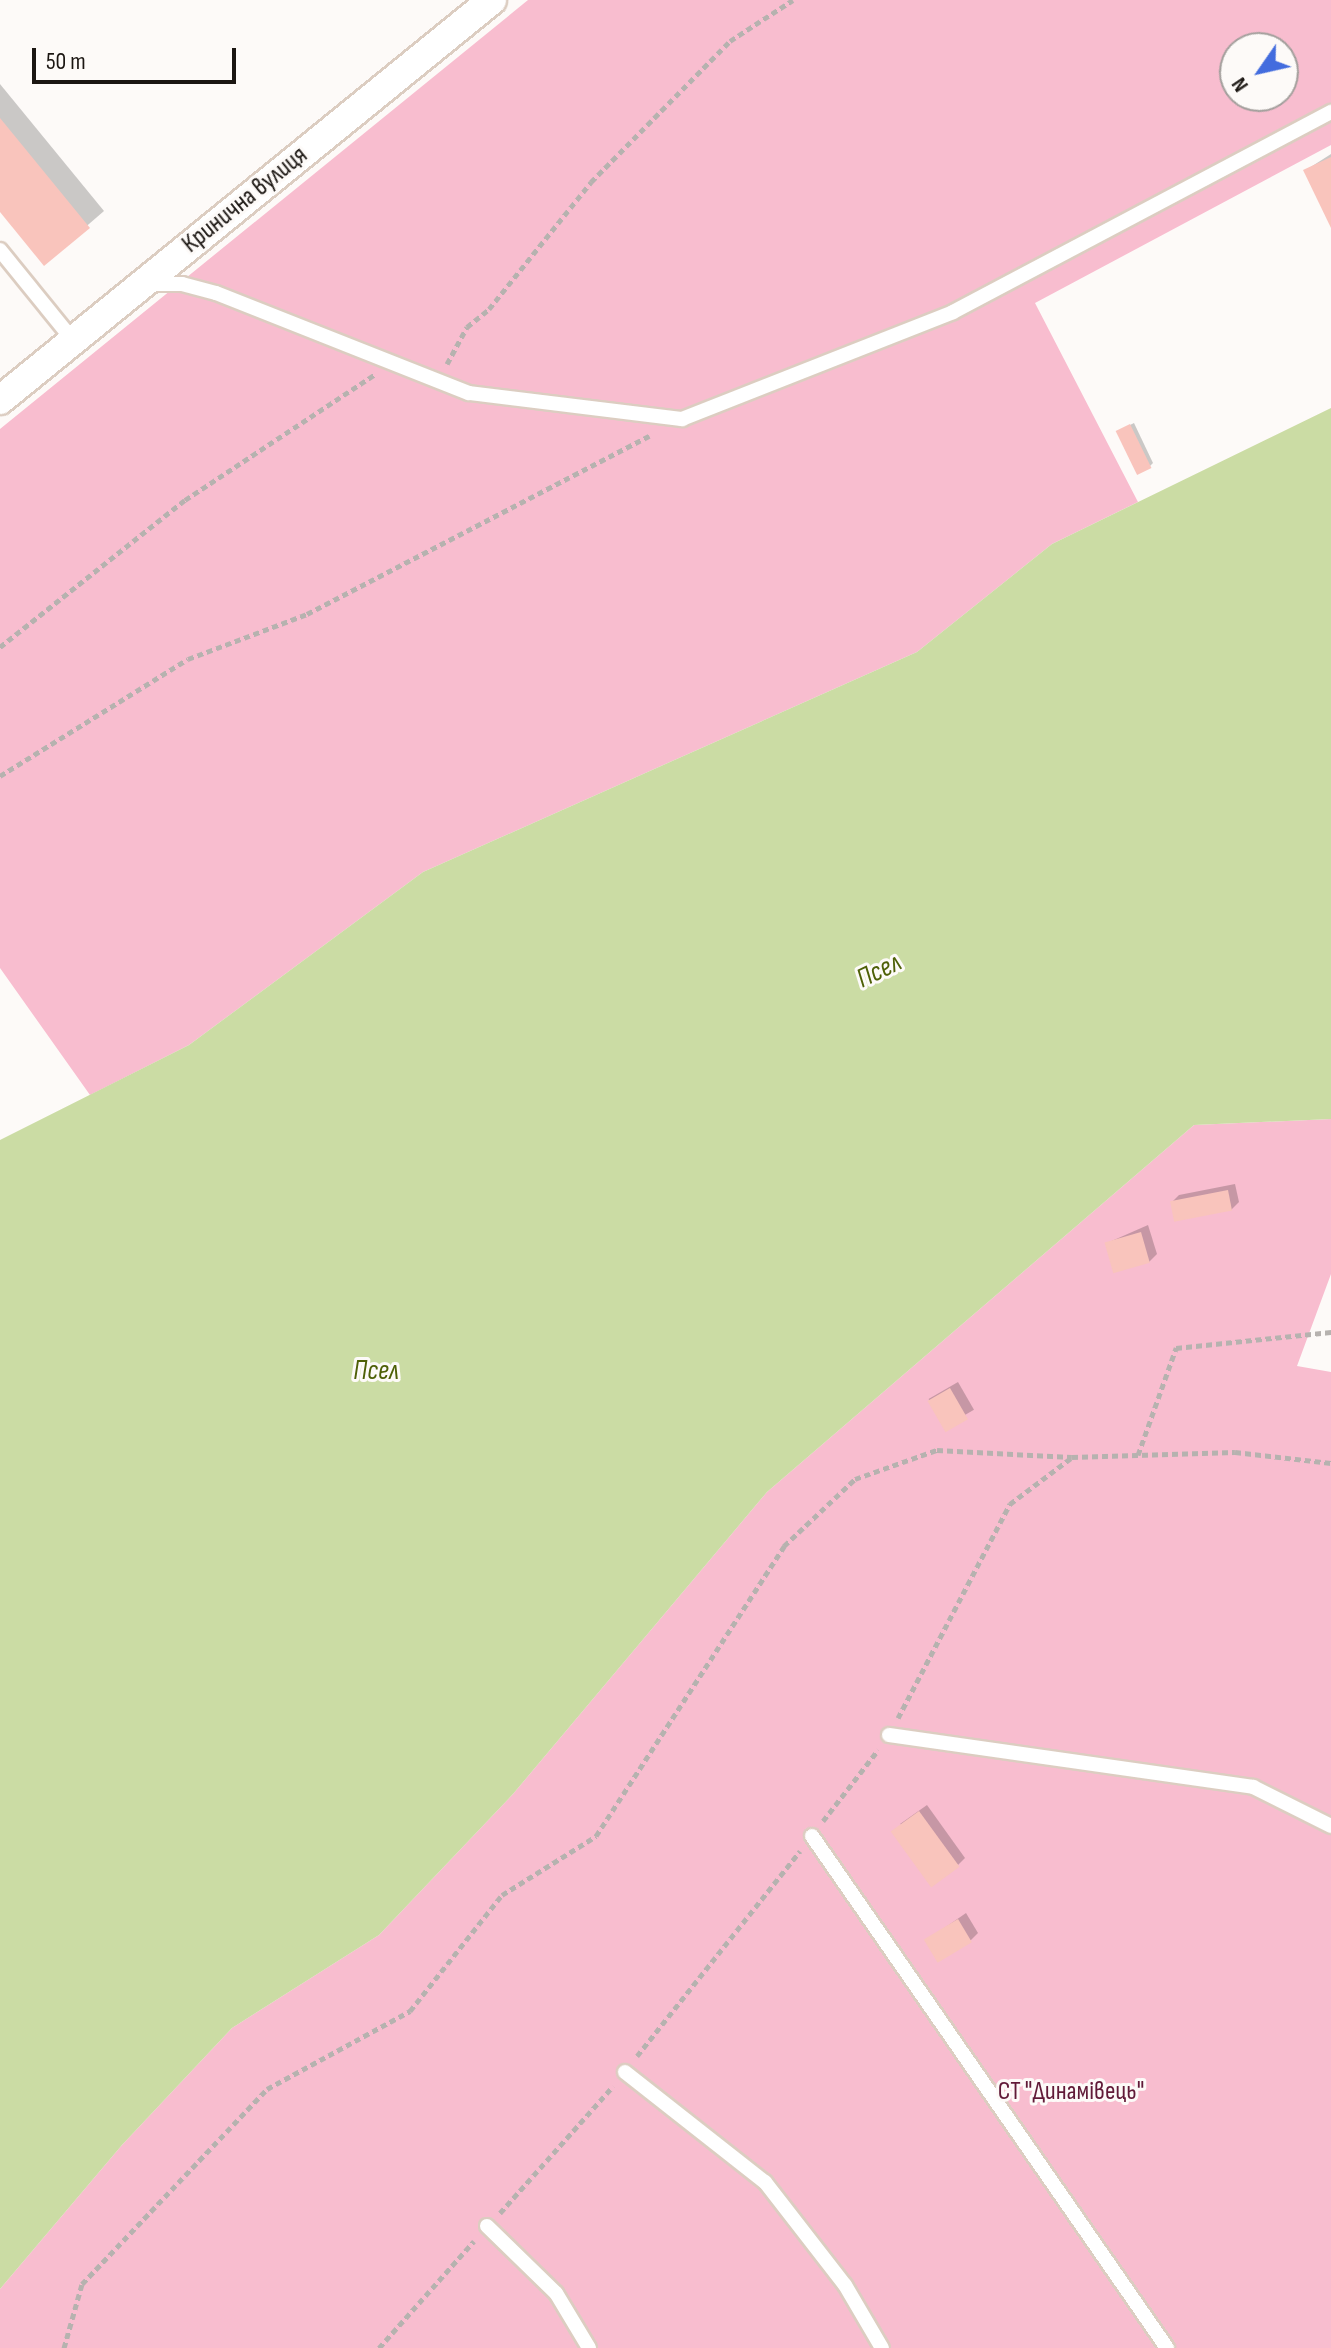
<!DOCTYPE html>
<html>
<head>
<meta charset="utf-8">
<style>
	body { margin:0 }
	#map { position:relative; width:1331px; height:2348px; overflow:hidden; background:#fdfaf8; font-family:"Sofia Sans Condensed",sans-serif }
	div>[style] { position:absolute }
	.green>* { inset:0; background:#f8bdcf }
	.water>* { inset:0; background:#cbdca4 }
	.shadow>* { inset:0; background:#0003; transform-origin:0 0 }
	.building>* { inset:0; background:#f9c4bc; transform-origin:0 0 }
	.path>* { height:5px; margin-top:-2.5px; transform-origin:0; background:repeating-linear-gradient(90deg,#b6b2af 0 6px,transparent 0 10px) }
	.roads { filter:drop-shadow(2px 0 #dccdc1) drop-shadow(-2px 0 #dccdc1) drop-shadow(0 2px #dccdc1) drop-shadow(0 -2px #dccdc1) }
	.service>* { height:14px; margin:-7px; padding:0 7px; transform-origin:7px; border-radius:7px; background:#fff }
	.minor>* { height:28px; margin:-14px; padding:0 14px; transform-origin:14px; border-radius:14px; background:#fff }
	span { translate:-50% -50%; white-space:nowrap; text-align:center; line-height:1.15; -webkit-text-stroke:6px #fdfaf8; paint-order:stroke }
	.street-label { font-size:26px; color:#1b1612 }
	.park-label { font-size:26px; color:#611a38 }
	.water-label { font-size:28px; color:#4e6007; font-style:italic }
	.north { position:absolute; left:1219px; top:32px; width:80px; height:80px; box-sizing:border-box; background:#fdfaf8; border:2px solid #a39f9c; border-radius:50%; rotate:236deg; font-size:22px; font-weight:700; line-height:32px; text-align:center; color:#1b1612 }
	.north::after { content:''; display:block; margin:auto; width:28px; height:36px; background:#436cde; clip-path:polygon(50% 0,100% 100%,50% 72%,0 100%) }
	.scale { position:absolute; left:32px; top:48px; width:204px; height:36px; box-sizing:border-box; border:4px solid #1b1612; border-top:0; padding-left:10px; font-size:24px; line-height:28px; white-space:nowrap; color:#1b1612; -webkit-text-stroke:6px #fdfaf8; paint-order:stroke }
</style>
</head>
<body>
<div id="map">
	<div class="green">
		<div style="clip-path:polygon(evenodd,528px 0,1331px 0,1331px 145px,1035px 303px,1138px 502px,1052px 544px,917px 652px,423px 872px,189px 1045px,90px 1095px,0 968px,0 429px,528px 0,1235px 48px,1283px 48px,1283px 96px,1235px 96px,1235px 48px)"></div>
		<div style="clip-path:polygon(1331px 1119px,1331px 1274px,1297px 1366px,1331px 1372px,1331px 2348px,0 2348px,0 2289px,122px 2145px,232px 2028px,379px 1935px,513px 1794px,767px 1492px,1194px 1125px)"></div>
	</div>
	<div class="water">
		<div style="clip-path:polygon(1331px 408px,1331px 1119px,1194px 1125px,767px 1492px,513px 1794px,379px 1935px,232px 2028px,122px 2145px,0 2289px,0 1140px,189px 1045px,423px 872px,917px 652px,1052px 544px)"></div>
	</div>
	<div class="shadow">
		<div style="clip-path:polygon(0 84px,104px 211px,44px 263px,0 209px)"></div>
		<div style="clip-path:polygon(1331px 154px,1331px 224px,1306px 170px)"></div>
		<div style="clip-path:polygon(1134px 423px,1153px 463px,1150px 466px,1122px 429px)"></div>
		<div style="clip-path:polygon(1235px 1184px,1239px 1202px,1231px 1210px,1172px 1202px,1179px 1195px)"></div>
		<div style="clip-path:polygon(1148px 1225px,1157px 1254px,1149px 1262px,1107px 1243px)"></div>
		<div style="left:958px;top:1382px;width:32px;height:34px;rotate:60deg"></div>
		<div style="clip-path:polygon(927px 1805px,965px 1858px,958px 1865px,900px 1824px)"></div>
		<div style="clip-path:polygon(966px 1913px,978px 1933px,971px 1940px,927px 1940px)"></div>
	</div>
	<div class="building">
		<div style="clip-path:polygon(0 118px,90px 228px,44px 266px,0 212px)"></div>
		<div style="clip-path:polygon(1331px 157px,1331px 228px,1303px 170px)"></div>
		<div style="left:1130px;top:424px;width:49px;height:16px;rotate:64deg"></div>
		<div style="left:1228px;top:1190px;width:21px;height:59px;rotate:79deg"></div>
		<div style="left:1141px;top:1232px;width:32px;height:38px;rotate:74deg"></div>
		<div style="left:950px;top:1388px;width:36px;height:26px;rotate:60deg"></div>
		<div style="left:919px;top:1811px;width:69px;height:35px;rotate:54deg"></div>
		<div style="left:958px;top:1919px;width:27px;height:40px;rotate:59deg"></div>
	</div>
	<div class="path">
		<div style="left:447px;top:364px;width:42px;rotate:-61.6deg"></div>
		<div style="left:467px;top:327px;width:28px;rotate:-39deg"></div>
		<div style="left:489px;top:309px;width:163px;rotate:-51.2deg"></div>
		<div style="left:591px;top:182px;width:198px;rotate:-45.4deg"></div>
		<div style="left:730px;top:41px;width:75px;rotate:-33.1deg"></div>
		<div style="left:0;top:647px;width:236px;rotate:-38.5deg"></div>
		<div style="left:185px;top:500px;width:227px;rotate:-33.5deg"></div>
		<div style="left:0;top:776px;width:221px;rotate:-31.9deg"></div>
		<div style="left:188px;top:659px;width:127px;rotate:-20.7deg"></div>
		<div style="left:307px;top:614px;width:386px;rotate:-27.5deg"></div>
		<div style="left:1138px;top:1455px;width:114px;rotate:-70.4deg"></div>
		<div style="left:1176px;top:1348px;width:156px;rotate:-5.9deg"></div>
		<div style="left:898px;top:1718px;width:242px;rotate:-62.4deg"></div>
		<div style="left:1010px;top:1504px;width:76px;rotate:-37deg"></div>
		<div style="left:823px;top:1821px;width:90px;rotate:-52.2deg"></div>
		<div style="left:637px;top:2056px;width:262px;rotate:-51.5deg"></div>
		<div style="left:500px;top:2213px;width:170px;rotate:-48.3deg"></div>
		<div style="left:64px;top:2348px;width:66px;rotate:-74.3deg"></div>
		<div style="left:82px;top:2284px;width:269px;rotate:-46.5deg"></div>
		<div style="left:267px;top:2089px;width:163px;rotate:-28.6deg"></div>
		<div style="left:410px;top:2011px;width:148px;rotate:-51.6deg"></div>
		<div style="left:502px;top:1895px;width:111px;rotate:-32.1deg"></div>
		<div style="left:596px;top:1836px;width:346px;rotate:-57deg"></div>
		<div style="left:784px;top:1546px;width:98px;rotate:-43.3deg"></div>
		<div style="left:855px;top:1479px;width:87px;rotate:-19.5deg"></div>
		<div style="left:937px;top:1450px;width:135px;rotate:3deg"></div>
		<div style="left:1072px;top:1457px;width:163px;rotate:-1.8deg"></div>
		<div style="left:1235px;top:1452px;width:97px;rotate:6.5deg"></div>
		<div style="left:379px;top:2348px;width:143px;rotate:-48.4deg"></div>
	</div>
	<div class="roads">
		<div class="service">
			<div style="left:0;top:250px;width:116px;rotate:51deg"></div>
			<div style="left:147px;top:284px;width:35px"></div>
			<div style="left:182px;top:284px;width:35px;rotate:15deg"></div>
			<div style="left:216px;top:293px;width:272px;rotate:21.6deg"></div>
			<div style="left:469px;top:393px;width:215px;rotate:7deg"></div>
			<div style="left:682px;top:419px;width:291px;rotate:-21.5deg"></div>
			<div style="left:953px;top:312px;width:428px;rotate:-27.9deg"></div>
			<div style="left:889px;top:1735px;width:368px;rotate:8.1deg"></div>
			<div style="left:1253px;top:1787px;width:87px;rotate:26.6deg"></div>
			<div style="left:812px;top:1836px;width:623px;rotate:55.26deg"></div>
			<div style="left:625px;top:2072px;width:178px;rotate:38.2deg"></div>
			<div style="left:765px;top:2182px;width:130px;rotate:52.2deg"></div>
			<div style="left:845px;top:2285px;width:73px;rotate:59.6deg"></div>
			<div style="left:487px;top:2226px;width:96px;rotate:44.2deg"></div>
			<div style="left:556px;top:2293px;width:64px;rotate:59deg"></div>
		</div>
		<div class="minor">
			<div style="left:0;top:400px;width:634px;rotate:-39.11deg"></div>
		</div>
	</div>
	<div class="street-label">
		<span style="left:245px;top:200px;rotate:-39deg">Кринична вулиця</span>
	</div>
	<div class="park-label">
		<span style="left:1071px;top:2092px">СТ "Динамівець"</span>
	</div>
	<div class="water-label">
		<span style="left:879px;top:971px;rotate:-26deg">Псел</span>
		<span style="left:376px;top:1371px">Псел</span>
	</div>
	<div class="north">N</div>
	<div class="scale">50 m</div>
</div>
</body>
</html>
